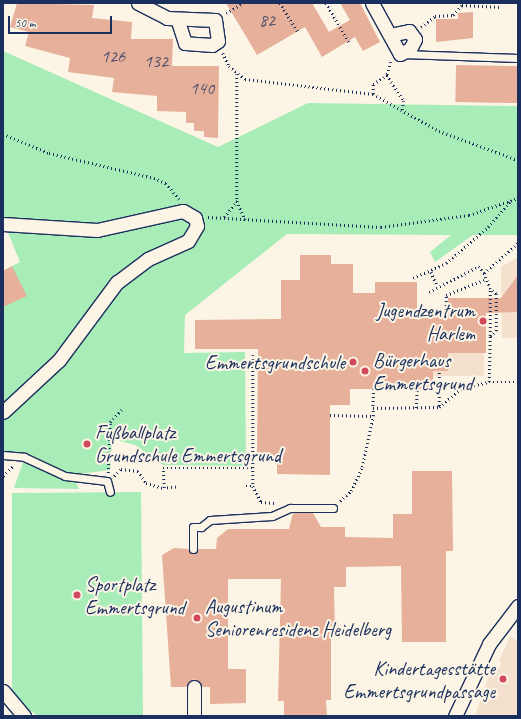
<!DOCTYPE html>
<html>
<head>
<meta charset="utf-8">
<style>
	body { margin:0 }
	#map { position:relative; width:521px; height:719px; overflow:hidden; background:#fcf5e5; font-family:Caveat,sans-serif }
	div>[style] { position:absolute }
	.built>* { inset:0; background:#f5e0ce; transform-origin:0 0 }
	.green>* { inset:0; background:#a8edb7 }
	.building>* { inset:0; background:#e6b09a; transform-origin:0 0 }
	.path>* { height:2.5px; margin-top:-1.25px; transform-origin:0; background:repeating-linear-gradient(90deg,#1b2f5e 0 1px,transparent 0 4px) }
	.roads { filter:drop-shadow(1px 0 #1b2f5e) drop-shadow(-1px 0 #1b2f5e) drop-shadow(0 1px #1b2f5e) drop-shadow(0 -1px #1b2f5e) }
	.service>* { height:7px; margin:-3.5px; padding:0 3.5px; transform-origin:3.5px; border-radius:3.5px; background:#fcf5e5 }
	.minor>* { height:13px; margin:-6.5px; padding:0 6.5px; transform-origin:6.5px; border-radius:6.5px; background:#fcf5e5 }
	.dots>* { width:11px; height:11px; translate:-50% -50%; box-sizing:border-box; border:2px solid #fcf5e5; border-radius:50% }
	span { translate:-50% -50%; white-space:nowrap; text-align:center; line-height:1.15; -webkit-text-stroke:4px #fcf5e5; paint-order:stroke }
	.number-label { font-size:18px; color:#4e4f6d }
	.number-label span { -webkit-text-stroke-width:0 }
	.poi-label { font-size:20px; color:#1b2f5e }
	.right { translate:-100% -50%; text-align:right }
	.left { translate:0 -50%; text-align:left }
	.frame { position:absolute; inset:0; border:4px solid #1b2f5e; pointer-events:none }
	.scale { position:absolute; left:8px; top:16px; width:104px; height:18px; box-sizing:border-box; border:2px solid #1b2f5e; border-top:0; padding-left:5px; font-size:12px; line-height:14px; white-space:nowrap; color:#1b2f5e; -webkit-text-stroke:3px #fcf5e5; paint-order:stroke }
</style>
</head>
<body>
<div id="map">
	<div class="built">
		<div style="clip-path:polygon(518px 257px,518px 338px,502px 338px,501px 267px)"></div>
		<div style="left:433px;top:337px;width:51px;height:39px"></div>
		<div style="clip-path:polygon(510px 636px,518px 642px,518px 716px,475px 716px,490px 672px,495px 673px,502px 663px,499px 661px)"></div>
	</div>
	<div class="green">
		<div style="clip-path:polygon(3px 51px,218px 147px,308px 103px,518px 106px,518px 235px,473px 235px,435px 262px,430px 252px,451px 235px,287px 234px,185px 315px,184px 353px,245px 352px,246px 466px,163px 465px,135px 445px,112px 439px,110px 470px,72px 475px,79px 489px,14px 488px,26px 454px,3px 453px,3px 271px,20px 262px,3px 220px)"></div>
		<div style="clip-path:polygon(141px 492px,143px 716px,38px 716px,12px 698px,12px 493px)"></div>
	</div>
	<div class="building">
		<div style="clip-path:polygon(17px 3px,94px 5px,92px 18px,132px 22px,131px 39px,173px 39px,172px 66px,219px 66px,218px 138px,204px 137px,204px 131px,194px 131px,194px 123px,186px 123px,186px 112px,157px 111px,157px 96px,112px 92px,114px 78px,68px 72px,70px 58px,25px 46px,29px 32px,10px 27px)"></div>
		<div style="clip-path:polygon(226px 3px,312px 3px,329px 32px,350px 20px,340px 3px,360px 3px,380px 42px,363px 51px,355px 37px,322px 57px,305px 27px,257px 55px)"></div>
		<div style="clip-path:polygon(473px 12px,473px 38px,436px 42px,436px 19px,458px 19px,458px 13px)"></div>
		<div style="left:456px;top:65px;width:62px;height:37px;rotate:1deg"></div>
		<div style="clip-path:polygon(300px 255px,331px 255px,331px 264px,353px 264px,353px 293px,375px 293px,375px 282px,417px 282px,417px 316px,448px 316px,448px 298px,501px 298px,518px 275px,518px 312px,486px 313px,486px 353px,448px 353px,448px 371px,433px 371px,433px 389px,350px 389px,350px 405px,330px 405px,330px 475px,277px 474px,277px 460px,257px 460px,258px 349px,195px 349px,195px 320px,281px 319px,281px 280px,300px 280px)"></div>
		<div style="clip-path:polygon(12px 266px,27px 296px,3px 307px,3px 271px)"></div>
		<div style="clip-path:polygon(412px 471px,452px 471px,453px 551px,446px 551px,446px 642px,402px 642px,401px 566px,346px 567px,346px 587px,334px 587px,335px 635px,331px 635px,331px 700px,326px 700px,327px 716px,284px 716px,284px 701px,278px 701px,281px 579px,228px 579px,228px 669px,246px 669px,246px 703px,210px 704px,210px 687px,202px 687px,194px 679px,186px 687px,171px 687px,162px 555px,174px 548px,188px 549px,193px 554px,198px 549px,216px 549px,217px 538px,228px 529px,289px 529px,293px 513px,313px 513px,321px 527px,345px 527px,345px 537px,393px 538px,393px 514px,412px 514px)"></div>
	</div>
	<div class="path">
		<div style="left:280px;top:3px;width:36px;rotate:58deg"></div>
		<div style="left:326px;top:3px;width:45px;rotate:59.5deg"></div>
		<div style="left:226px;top:13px;width:20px;rotate:-30deg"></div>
		<div style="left:421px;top:27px;width:18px;rotate:-38deg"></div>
		<div style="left:435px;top:16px;width:18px;rotate:-3deg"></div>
		<div style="left:453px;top:15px;width:13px;rotate:-48deg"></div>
		<div style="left:462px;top:5px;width:39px;rotate:3deg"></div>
		<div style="left:223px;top:53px;width:14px;rotate:65deg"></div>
		<div style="left:229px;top:66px;width:21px;rotate:39deg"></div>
		<div style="left:245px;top:79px;width:129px;rotate:6.7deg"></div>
		<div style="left:373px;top:94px;width:76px;rotate:29.3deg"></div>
		<div style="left:439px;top:131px;width:84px;rotate:20.2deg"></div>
		<div style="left:391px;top:62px;width:14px;rotate:107deg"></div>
		<div style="left:387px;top:75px;width:31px;rotate:57deg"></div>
		<div style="left:404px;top:101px;width:10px;rotate:101deg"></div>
		<div style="left:237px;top:74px;width:127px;rotate:90deg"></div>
		<div style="left:237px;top:201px;width:21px;rotate:67deg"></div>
		<div style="left:373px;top:94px;width:10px;rotate:-90deg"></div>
		<div style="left:373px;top:84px;width:17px;rotate:-33deg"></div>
		<div style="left:3px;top:134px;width:50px;rotate:22.4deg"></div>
		<div style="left:49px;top:153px;width:108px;rotate:13.4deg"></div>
		<div style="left:154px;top:178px;width:13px;rotate:23deg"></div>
		<div style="left:166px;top:183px;width:21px;rotate:51deg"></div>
		<div style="left:208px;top:217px;width:173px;rotate:3.3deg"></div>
		<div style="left:381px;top:227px;width:89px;rotate:-7.8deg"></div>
		<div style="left:469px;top:215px;width:52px;rotate:-19.1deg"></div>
		<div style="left:224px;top:217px;width:21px;rotate:-51deg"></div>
		<div style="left:431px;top:272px;width:14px;rotate:65deg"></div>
		<div style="left:413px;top:278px;width:36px;rotate:-24deg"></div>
		<div style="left:446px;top:263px;width:55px;rotate:-40.6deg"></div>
		<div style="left:488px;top:227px;width:35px;rotate:-49deg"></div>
		<div style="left:429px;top:292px;width:56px;rotate:-27.5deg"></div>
		<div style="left:479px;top:266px;width:9px;rotate:54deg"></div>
		<div style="left:446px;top:314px;width:19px;rotate:-90deg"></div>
		<div style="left:446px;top:295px;width:41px;rotate:-21.5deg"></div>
		<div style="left:490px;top:336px;width:47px;rotate:-90deg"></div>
		<div style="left:490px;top:289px;width:17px;rotate:-111deg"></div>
		<div style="left:484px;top:273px;width:45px;rotate:-41.4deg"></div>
		<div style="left:253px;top:355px;width:131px;rotate:90deg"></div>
		<div style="left:253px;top:486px;width:18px;rotate:63deg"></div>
		<div style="left:261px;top:502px;width:14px;rotate:4deg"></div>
		<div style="left:489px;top:382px;width:46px;rotate:-88.8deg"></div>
		<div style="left:490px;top:336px;width:8px;rotate:-40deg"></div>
		<div style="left:496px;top:331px;width:37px;rotate:-90deg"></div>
		<div style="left:496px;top:294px;width:8px;rotate:-140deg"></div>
		<div style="left:374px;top:389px;width:19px;rotate:93deg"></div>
		<div style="left:373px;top:408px;width:66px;rotate:-0.9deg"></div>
		<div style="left:439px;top:407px;width:30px;rotate:-40deg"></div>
		<div style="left:462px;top:388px;width:28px;rotate:-13deg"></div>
		<div style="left:489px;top:382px;width:29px"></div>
		<div style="left:439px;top:406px;width:35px;rotate:-90deg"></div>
		<div style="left:416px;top:408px;width:19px;rotate:-87deg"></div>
		<div style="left:330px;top:415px;width:43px;rotate:1.3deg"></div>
		<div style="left:373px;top:416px;width:8px;rotate:-90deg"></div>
		<div style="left:108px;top:473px;width:51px;rotate:-87.8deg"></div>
		<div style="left:110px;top:422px;width:18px;rotate:-47deg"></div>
		<div style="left:3px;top:476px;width:14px;rotate:-45deg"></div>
		<div style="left:114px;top:476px;width:10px;rotate:-45deg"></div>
		<div style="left:121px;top:469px;width:17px;rotate:7deg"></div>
		<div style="left:138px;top:471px;width:14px;rotate:56deg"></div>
		<div style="left:146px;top:483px;width:19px;rotate:16deg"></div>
		<div style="left:246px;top:486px;width:7px"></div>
		<div style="left:176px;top:487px;width:12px;rotate:175deg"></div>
		<div style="left:164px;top:488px;width:20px;rotate:-93deg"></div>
		<div style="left:163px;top:468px;width:90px"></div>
		<div style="left:340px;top:501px;width:15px;rotate:-42deg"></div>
		<div style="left:351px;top:491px;width:26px;rotate:-65deg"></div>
		<div style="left:362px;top:467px;width:52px;rotate:-77.8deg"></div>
	</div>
	<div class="roads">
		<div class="service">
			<div style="left:402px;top:54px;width:116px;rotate:2deg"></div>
			<div style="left:3px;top:455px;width:21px;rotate:5deg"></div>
			<div style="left:24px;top:457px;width:45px;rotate:24.9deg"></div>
			<div style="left:65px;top:476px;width:42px;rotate:6.8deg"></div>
			<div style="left:107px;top:481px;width:11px;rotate:75deg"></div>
			<div style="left:193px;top:549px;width:22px;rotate:-90deg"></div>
			<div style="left:193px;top:527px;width:8px"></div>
			<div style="left:201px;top:527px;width:11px;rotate:-38deg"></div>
			<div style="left:210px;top:520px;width:62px;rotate:-3.7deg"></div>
			<div style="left:272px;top:516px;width:20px;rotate:-24deg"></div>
			<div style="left:290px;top:508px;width:43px"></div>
		</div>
		<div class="minor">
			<div style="left:138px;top:3px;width:33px;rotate:27deg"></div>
			<div style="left:167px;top:18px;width:48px;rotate:2.4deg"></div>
			<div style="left:215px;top:20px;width:21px;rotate:82deg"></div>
			<div style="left:218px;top:41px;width:7px;rotate:146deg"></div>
			<div style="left:212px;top:45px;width:27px;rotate:-176deg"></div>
			<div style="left:185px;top:43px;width:25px;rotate:-108deg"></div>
			<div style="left:372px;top:3px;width:58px;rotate:61.2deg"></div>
			<div style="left:400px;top:54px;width:11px;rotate:-27deg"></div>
			<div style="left:410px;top:49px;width:11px;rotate:-63deg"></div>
			<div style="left:415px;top:39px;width:10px;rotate:-127deg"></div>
			<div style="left:409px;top:31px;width:14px;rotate:168deg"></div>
			<div style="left:395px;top:34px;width:5px;rotate:112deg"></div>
			<div style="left:3px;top:224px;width:94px;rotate:3.7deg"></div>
			<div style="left:97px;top:230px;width:88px;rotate:-12.5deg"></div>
			<div style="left:183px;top:211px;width:14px;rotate:30deg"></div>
			<div style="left:195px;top:218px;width:8px;rotate:76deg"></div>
			<div style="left:197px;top:226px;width:17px;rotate:121deg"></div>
			<div style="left:188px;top:241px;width:44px;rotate:155.8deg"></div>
			<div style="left:148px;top:259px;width:39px;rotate:143deg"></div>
			<div style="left:117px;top:282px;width:97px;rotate:126.6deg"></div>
			<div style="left:59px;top:360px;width:76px;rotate:137.1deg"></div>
			<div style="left:3px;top:691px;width:33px;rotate:50deg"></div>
			<div style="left:194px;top:716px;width:29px;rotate:-90deg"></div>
			<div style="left:455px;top:716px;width:80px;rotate:-64.7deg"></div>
			<div style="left:489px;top:644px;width:48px;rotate:-52.7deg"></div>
		</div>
	</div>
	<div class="dots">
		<div style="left:483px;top:321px;background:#d1495b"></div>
		<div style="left:353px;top:362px;background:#d1495b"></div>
		<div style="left:365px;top:371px;background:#d1495b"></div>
		<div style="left:87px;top:444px;background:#d1495b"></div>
		<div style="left:77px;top:595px;background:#d1495b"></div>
		<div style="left:197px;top:618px;background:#d1495b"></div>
		<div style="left:503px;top:679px;background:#d1495b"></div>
	</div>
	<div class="number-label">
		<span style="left:267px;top:20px">82</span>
		<span style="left:113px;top:56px">126</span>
		<span style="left:156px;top:61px">132</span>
		<span style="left:202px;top:88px">140</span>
	</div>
	<div class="poi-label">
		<span class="right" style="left:475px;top:322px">Jugendzentrum<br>Harlem</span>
		<span class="left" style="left:373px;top:372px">Bürgerhaus<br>Emmertsgrund</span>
		<span class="right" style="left:345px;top:362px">Emmertsgrundschule</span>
		<span class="left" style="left:95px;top:444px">Fußballplatz<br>Grundschule Emmertsgrund</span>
		<span class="left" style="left:85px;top:596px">Sportplatz<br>Emmertsgrund</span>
		<span class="left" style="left:205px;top:618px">Augustinum<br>Seniorenresidenz Heidelberg</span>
		<span class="right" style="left:495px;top:680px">Kindertagesstätte<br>Emmertsgrundpassage</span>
	</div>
	<div class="frame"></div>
	<div class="scale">50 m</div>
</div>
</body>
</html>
